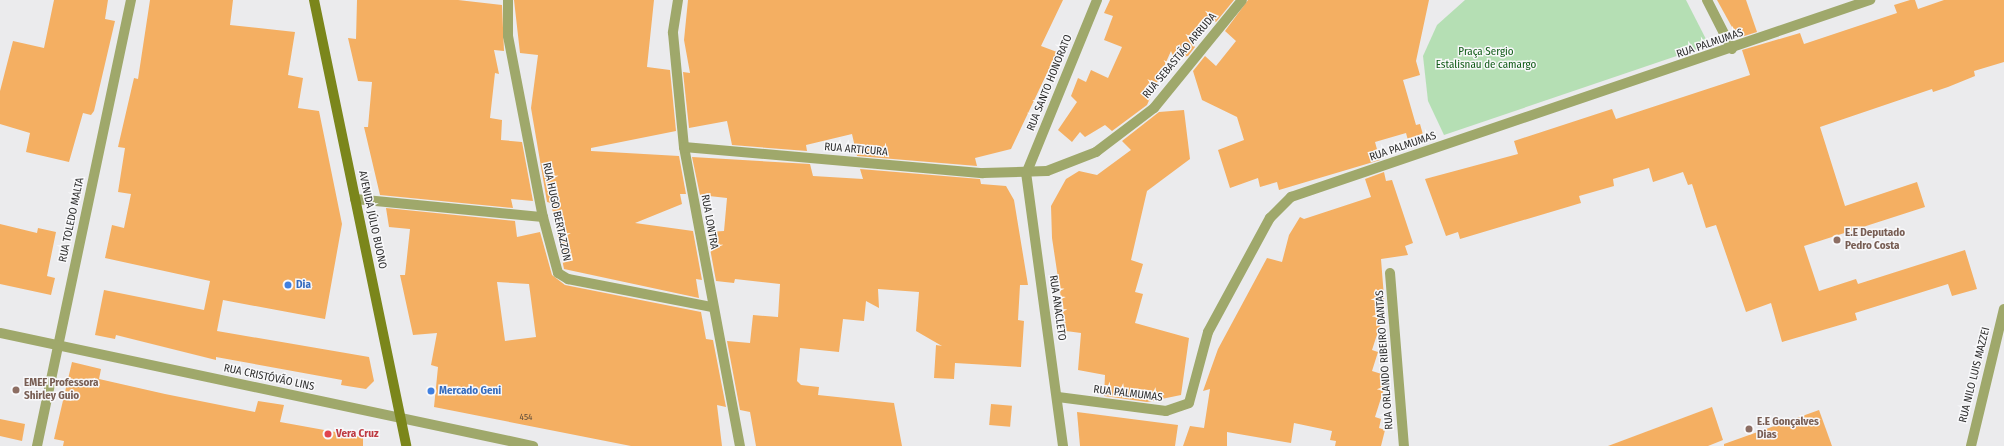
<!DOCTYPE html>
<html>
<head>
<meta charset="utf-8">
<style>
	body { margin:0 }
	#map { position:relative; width:2004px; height:446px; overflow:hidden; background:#ebebed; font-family:"Fira Sans Condensed",sans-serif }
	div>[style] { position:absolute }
	.green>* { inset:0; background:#b5dfb4 }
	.building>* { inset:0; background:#f4af62; transform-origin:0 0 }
	.minor>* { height:10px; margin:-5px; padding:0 5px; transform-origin:5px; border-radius:5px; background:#9fa86b }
	.tertiary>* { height:10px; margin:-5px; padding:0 5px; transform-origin:5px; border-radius:5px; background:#9fa86b }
	.secondary>* { height:10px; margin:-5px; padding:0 5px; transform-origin:5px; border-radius:5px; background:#7b861b }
	.dots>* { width:11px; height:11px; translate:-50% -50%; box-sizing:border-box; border:2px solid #f8f8fa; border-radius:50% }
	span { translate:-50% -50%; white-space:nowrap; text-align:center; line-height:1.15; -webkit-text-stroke:3px #f8f8fa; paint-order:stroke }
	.number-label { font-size:9px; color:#604f3c }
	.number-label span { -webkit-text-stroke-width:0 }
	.street-label { font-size:11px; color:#2f2f2f }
	.park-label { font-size:11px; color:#105b17 }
	.education-label { font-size:11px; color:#785e54; font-weight:700 }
	.left { translate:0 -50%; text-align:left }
	.shop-label { font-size:11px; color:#366cbe; font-weight:700 }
	.health-label { font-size:11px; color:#be3a42; font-weight:700 }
</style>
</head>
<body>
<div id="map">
	<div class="green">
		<div style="clip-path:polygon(1465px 0,1686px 0,1709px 45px,1444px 135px,1428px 101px,1423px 56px,1437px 25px)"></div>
	</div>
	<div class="building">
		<div style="clip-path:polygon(54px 0,108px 0,105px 19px,115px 21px,94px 111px,91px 115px,83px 113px,69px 162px,26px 152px,30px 133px,0 124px,0 91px,13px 41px,44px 48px)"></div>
		<div style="clip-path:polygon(150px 0,233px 0,230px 25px,295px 32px,288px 75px,303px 78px,298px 108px,319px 111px,342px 224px,325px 319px,223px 300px,217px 331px,369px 357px,374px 381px,366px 389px,341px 385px,342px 380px,216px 357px,216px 360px,116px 335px,115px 339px,95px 335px,104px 290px,204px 310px,210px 281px,105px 258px,112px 225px,124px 228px,131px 194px,118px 192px,125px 148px,118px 147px,134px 78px,138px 79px)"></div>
		<div style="clip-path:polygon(357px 0,458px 0,502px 5px,504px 51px,494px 50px,499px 74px,495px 73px,490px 118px,502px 120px,501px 140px,522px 142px,533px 201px,511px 199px,513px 208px,380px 195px,364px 127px,368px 127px,372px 82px,358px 81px,348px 38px,356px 39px)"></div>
		<div style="clip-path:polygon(514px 0,654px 0,647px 67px,670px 70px,676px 131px,591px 148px,591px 151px,679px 156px,686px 194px,680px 194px,682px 204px,635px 223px,693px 231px,702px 280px,696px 279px,699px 298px,564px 269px,551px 203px,547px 202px,531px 108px,538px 55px,520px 53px)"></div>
		<div style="clip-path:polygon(688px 0,1063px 0,1041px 46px,1057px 52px,1011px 149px,975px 158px,977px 166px,857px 156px,852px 134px,806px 145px,807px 151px,732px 145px,727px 121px,689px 128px,683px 72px,690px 73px,684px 40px)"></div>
		<div style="clip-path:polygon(1110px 0,1234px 0,1216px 22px,1210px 17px,1190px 42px,1195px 47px,1188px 56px,1174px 58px,1171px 51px,1147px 105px,1112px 131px,1105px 125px,1085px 137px,1080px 132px,1072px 142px,1058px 130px,1077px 102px,1071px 96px,1078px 78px,1086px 82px,1091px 70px,1108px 78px,1122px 47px,1104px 40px,1113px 16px,1104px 13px)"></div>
		<div style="clip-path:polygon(1248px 0,1429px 0,1416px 61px,1420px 75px,1403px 80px,1416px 125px,1420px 124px,1425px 142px,1410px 148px,1406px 133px,1375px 142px,1380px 160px,1279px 190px,1277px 182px,1260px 187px,1258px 178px,1230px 188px,1218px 150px,1244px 140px,1237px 117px,1202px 100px,1193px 71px,1205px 56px,1216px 66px,1236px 41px,1225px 31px)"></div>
		<div style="clip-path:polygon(1717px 0,1746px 0,1757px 32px,1738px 38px)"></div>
		<div style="clip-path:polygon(1910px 0,1915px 0,1918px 9px,1944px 0,2004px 0,2004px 62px,1974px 71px,1975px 76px,1948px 87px,1933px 92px,1932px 89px,1820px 127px,1845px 206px,1917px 182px,1925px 207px,1804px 246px,1819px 291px,1856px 279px,1858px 284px,1965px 250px,1977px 289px,1952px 296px,1948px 284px,1855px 313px,1857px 320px,1782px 342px,1771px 303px,1746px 312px,1716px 225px,1706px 228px,1692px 184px,1688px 185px,1683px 172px,1653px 182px,1649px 168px,1613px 179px,1614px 186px,1579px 196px,1581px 203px,1460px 239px,1458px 232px,1446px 236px,1425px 179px,1518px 154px,1514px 141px,1612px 109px,1616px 119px,1750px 75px,1742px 50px,1800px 33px,1804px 44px,1897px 13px,1894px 5px)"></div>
		<div style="clip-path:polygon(1184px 110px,1190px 159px,1147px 191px,1131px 260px,1143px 264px,1135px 292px,1143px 294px,1135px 323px,1189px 338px,1181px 395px,1147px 402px,1104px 396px,1105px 375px,1078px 370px,1081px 333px,1066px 331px,1052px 238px,1051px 206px,1066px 179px,1079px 171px,1097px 175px,1131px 150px,1122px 141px,1159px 112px)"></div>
		<div style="clip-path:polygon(692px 157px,810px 164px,813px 176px,863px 179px,860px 169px,980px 179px,981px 184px,1006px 186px,1014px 200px,1028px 285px,1020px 285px,1018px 320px,1024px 321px,1021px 367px,955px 363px,954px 379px,934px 378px,936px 345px,942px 346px,916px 331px,919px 292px,878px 289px,879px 308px,866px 301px,864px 321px,843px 319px,839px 352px,800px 348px,797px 381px,801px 385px,819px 387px,818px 395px,894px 403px,902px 446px,756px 446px,750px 412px,740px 410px,727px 341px,750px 343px,753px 315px,778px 317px,780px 284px,735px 279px,734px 283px,716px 281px,707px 232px,724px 231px,727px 198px,709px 196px,708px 193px,700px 195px)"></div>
		<div style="clip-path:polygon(1384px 172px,1386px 181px,1392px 180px,1413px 243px,1405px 246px,1408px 255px,1381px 259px,1385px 310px,1372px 350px,1378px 352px,1372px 371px,1388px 376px,1375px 417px,1381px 419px,1379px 428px,1385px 430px,1381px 446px,1335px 446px,1336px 441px,1330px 440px,1332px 431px,1294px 423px,1291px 443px,1227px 432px,1227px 446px,1183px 446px,1190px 426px,1204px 428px,1210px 389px,1203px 391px,1218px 349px,1267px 258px,1282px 262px,1289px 235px,1300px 217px,1304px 219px,1371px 197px,1365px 179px)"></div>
		<div style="clip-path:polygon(evenodd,386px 208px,515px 221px,517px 237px,540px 232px,552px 275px,565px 285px,701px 312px,706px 339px,713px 340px,726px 407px,717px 405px,722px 446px,631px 446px,434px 407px,438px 367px,431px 365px,437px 333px,413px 335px,400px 275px,405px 275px,410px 229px,389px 227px,386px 208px,497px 282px,529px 284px,536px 337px,505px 341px,497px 282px)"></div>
		<div style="clip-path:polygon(0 224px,37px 233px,38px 228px,56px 232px,47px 276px,55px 278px,51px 295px,0 284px)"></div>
		<div style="clip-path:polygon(72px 362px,101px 369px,99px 379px,165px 394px,255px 412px,258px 401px,284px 405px,280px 422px,363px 437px,363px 446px,63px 446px,64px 441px,54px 439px)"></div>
		<div style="left:991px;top:404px;width:21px;height:21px;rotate:5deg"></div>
		<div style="clip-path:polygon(1712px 407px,1723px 440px,1708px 446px,1608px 446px)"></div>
		<div style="clip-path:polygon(1819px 410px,1832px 446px,1724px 446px,1724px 444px)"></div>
		<div style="clip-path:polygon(1077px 412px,1178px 425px,1175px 446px,1080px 446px)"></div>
		<div style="clip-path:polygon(0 419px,25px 424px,22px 441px,0 436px)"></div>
	</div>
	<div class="minor">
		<div style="left:508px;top:0;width:36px;rotate:90deg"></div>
		<div style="left:508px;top:36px;width:184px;rotate:79.1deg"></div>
		<div style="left:543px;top:217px;width:58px;rotate:75deg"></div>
		<div style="left:558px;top:273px;width:12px;rotate:31deg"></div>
		<div style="left:568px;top:279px;width:147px;rotate:11deg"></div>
		<div style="left:678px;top:0;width:33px;rotate:99deg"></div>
		<div style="left:673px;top:33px;width:115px;rotate:84.5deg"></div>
		<div style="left:684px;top:147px;width:304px;rotate:79.4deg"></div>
		<div style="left:1707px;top:0;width:55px;rotate:63deg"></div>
		<div style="left:684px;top:147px;width:300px;rotate:5deg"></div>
		<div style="left:983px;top:173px;width:64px;rotate:-1.8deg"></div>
		<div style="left:1047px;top:171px;width:53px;rotate:-21.2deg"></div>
		<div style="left:1096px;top:152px;width:73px;rotate:-37.2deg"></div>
		<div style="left:1154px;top:108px;width:139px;rotate:-50.8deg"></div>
		<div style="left:355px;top:199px;width:189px;rotate:5.5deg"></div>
		<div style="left:1390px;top:273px;width:174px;rotate:85.4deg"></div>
		<div style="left:1058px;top:397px;width:109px;rotate:7.4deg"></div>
		<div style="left:1166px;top:411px;width:24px;rotate:-19deg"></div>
		<div style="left:1189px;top:403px;width:73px;rotate:-75deg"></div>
		<div style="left:1208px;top:332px;width:130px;rotate:-61.5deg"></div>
		<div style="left:1270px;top:218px;width:30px;rotate:-45deg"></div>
		<div style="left:1291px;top:197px;width:612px;rotate:-18.79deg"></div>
		<div style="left:37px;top:446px;width:456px;rotate:-78.1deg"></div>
		<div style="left:1063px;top:446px;width:275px;rotate:-97.7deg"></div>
		<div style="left:1026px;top:174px;width:188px;rotate:-67.8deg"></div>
	</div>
	<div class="tertiary">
		<div style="left:0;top:333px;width:545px;rotate:11.97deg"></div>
		<div style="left:1971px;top:446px;width:141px;rotate:-76.5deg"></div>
	</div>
	<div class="secondary">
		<div style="left:314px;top:0;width:455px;rotate:78.3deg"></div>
	</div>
	<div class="dots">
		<div style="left:1837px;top:240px;background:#8d6e63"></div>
		<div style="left:288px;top:285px;background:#3f7fe0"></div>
		<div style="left:16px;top:390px;background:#8d6e63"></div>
		<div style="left:431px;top:391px;background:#3f7fe0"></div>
		<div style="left:1749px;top:429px;background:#8d6e63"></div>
		<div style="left:328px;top:434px;background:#e0444e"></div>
	</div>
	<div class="number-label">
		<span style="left:526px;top:417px">454</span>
	</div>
	<div class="street-label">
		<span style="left:1710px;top:44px;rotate:-19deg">RUA PALMUMAS</span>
		<span style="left:1180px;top:56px;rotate:-50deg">RUA SEBASTIÃO ARRUDA</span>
		<span style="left:1050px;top:83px;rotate:-68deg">RUA SANTO HONORATO</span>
		<span style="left:1403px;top:147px;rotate:-19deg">RUA PALMUMAS</span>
		<span style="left:856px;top:150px;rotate:5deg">RUA ARTICURA</span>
		<span style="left:556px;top:212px;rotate:78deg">RUA HUGO BERTAZZON</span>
		<span style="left:72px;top:220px;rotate:-78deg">RUA TOLEDO MALTA</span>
		<span style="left:372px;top:220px;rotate:78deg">AVENIDA JÚLIO BUONO</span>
		<span style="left:709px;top:222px;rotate:80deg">RUA LONTRA</span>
		<span style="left:1057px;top:308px;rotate:82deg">RUA ANACLETO</span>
		<span style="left:1385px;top:360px;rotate:-94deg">RUA ORLANDO RIBEIRO DANTAS</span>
		<span style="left:1975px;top:375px;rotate:-76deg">RUA NILO LUIS MAZZEI</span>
		<span style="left:269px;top:378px;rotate:12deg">RUA CRISTÓVÃO LINS</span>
		<span style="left:1128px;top:394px;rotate:7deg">RUA PALMUMAS</span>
	</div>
	<div class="park-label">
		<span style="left:1486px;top:59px">Praça Sergio<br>Estalisnau de camargo</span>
	</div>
	<div class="education-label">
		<span class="left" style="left:1845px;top:240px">E.E Deputado<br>Pedro Costa</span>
		<span class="left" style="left:24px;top:390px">EMEF Professora<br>Shirley Guio</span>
		<span class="left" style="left:1757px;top:429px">E.E Gonçalves<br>Dias</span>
	</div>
	<div class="shop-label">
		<span class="left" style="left:296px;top:285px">Dia</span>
		<span class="left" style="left:439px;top:391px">Mercado Geni</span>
	</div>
	<div class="health-label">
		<span class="left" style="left:336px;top:434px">Vera Cruz</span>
	</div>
</div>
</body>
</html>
